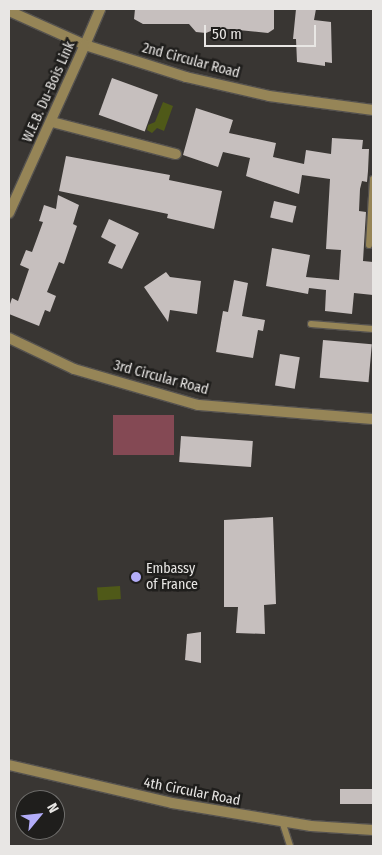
<!DOCTYPE html>
<html>
<head>
<meta charset="utf-8">
<style>
	body { margin:0 }
	#map { position:relative; width:382px; height:855px; overflow:hidden; background:#393633; font-family:"Fira Sans Condensed",sans-serif }
	div>[style] { position:absolute }
	.green>* { inset:0; background:#844954; transform-origin:0 0 }
	.water>* { inset:0; background:#4f5918; transform-origin:0 0 }
	.building>* { inset:0; background:#c6bfbe; transform-origin:0 0 }
	.roads { filter:drop-shadow(1px 0 #55524f) drop-shadow(-1px 0 #55524f) drop-shadow(0 1px #55524f) drop-shadow(0 -1px #55524f) }
	.service>* { height:6px; margin:-3px; padding:0 3px; transform-origin:3px; border-radius:3px; background:#968557 }
	.minor>* { height:10px; margin:-5px; padding:0 5px; transform-origin:5px; border-radius:5px; background:#968557 }
	.tertiary>* { height:10px; margin:-5px; padding:0 5px; transform-origin:5px; border-radius:5px; background:#968557 }
	.dots>* { width:14px; height:14px; translate:-50% -50%; box-sizing:border-box; border:2px solid #1f1e1c; border-radius:50% }
	span { translate:-50% -50%; white-space:nowrap; text-align:center; line-height:1.15; -webkit-text-stroke:5px #1f1e1c; paint-order:stroke }
	.street-label { font-size:14px; color:#e8e6e4 }
	.poi-label { font-size:14px; color:#e8e6e4 }
	.left { translate:0 -50%; text-align:left }
	.frame { position:absolute; inset:0; border:10px solid #e8e6e4; pointer-events:none }
	.north { position:absolute; left:15px; top:790px; width:50px; height:50px; box-sizing:border-box; background:#1f1e1c; border:1px solid #6f6e6c; border-radius:50%; rotate:62deg; font-size:14px; font-weight:700; line-height:20px; text-align:center; color:#e8e6e4 }
	.north::after { content:''; display:block; margin:auto; width:18px; height:22px; background:#b3adf9; clip-path:polygon(50% 0,100% 100%,50% 72%,0 100%) }
	.scale { position:absolute; left:204px; top:25px; width:112px; height:22px; box-sizing:border-box; border:2px solid #e8e6e4; border-top:0; padding-left:6px; font-size:15px; line-height:18px; white-space:nowrap; color:#e8e6e4; -webkit-text-stroke:4px #1f1e1c; paint-order:stroke }
</style>
</head>
<body>
<div id="map">
	<div class="green">
		<div style="left:113px;top:415px;width:61px;height:40px"></div>
	</div>
	<div class="water">
		<div style="clip-path:polygon(163px 102px,173px 106px,164px 131px,157px 128px,152px 133px,147px 130px,148px 125px,155px 122px)"></div>
		<div style="left:120px;top:586px;width:13px;height:23px;rotate:86deg"></div>
	</div>
	<div class="building">
		<div style="clip-path:polygon(135px 9px,274px 9px,274px 29px,268px 33px,218px 28px,206px 33px,196px 32px,189px 24px,143px 24px,134px 19px)"></div>
		<div style="clip-path:polygon(296px 9px,316px 9px,314px 20px,331px 22px,332px 63px,325px 62px,325px 66px,297px 62px,296px 39px,293px 39px)"></div>
		<div style="left:112px;top:78px;width:49px;height:39px;rotate:20deg"></div>
		<div style="clip-path:polygon(196px 108px,233px 120px,229px 133px,276px 143px,273px 157px,304px 164px,306px 150px,331px 154px,332px 138px,363px 140px,362px 149px,369px 149px,368px 171px,367px 182px,362px 181px,360px 189px,359px 211px,366px 212px,363px 261px,373px 262px,373px 295px,354px 293px,352px 314px,325px 311px,326px 290px,309px 288px,308px 294px,266px 286px,272px 248px,310px 255px,306px 277px,339px 280px,341px 250px,326px 249px,330px 179px,302px 175px,299px 194px,246px 176px,250px 158px,223px 152px,218px 167px,183px 155px)"></div>
		<div style="clip-path:polygon(66px 156px,170px 175px,169px 180px,222px 191px,214px 229px,167px 218px,168px 214px,59px 191px)"></div>
		<div style="clip-path:polygon(58px 195px,79px 205px,73px 224px,77px 226px,64px 264px,59px 262px,47px 292px,56px 296px,50px 312px,45px 310px,39px 326px,9px 314px,9px 307px,12px 298px,18px 301px,29px 269px,20px 265px,26px 250px,32px 252px,43px 222px,39px 221px,44px 205px,56px 209px)"></div>
		<div style="left:274px;top:201px;width:23px;height:17px;rotate:13deg"></div>
		<div style="clip-path:polygon(109px 219px,139px 233px,122px 269px,108px 263px,116px 245px,101px 237px)"></div>
		<div style="clip-path:polygon(166px 272px,170px 277px,201px 281px,197px 314px,170px 310px,168px 322px,144px 287px)"></div>
		<div style="clip-path:polygon(234px 280px,248px 283px,242px 316px,265px 320px,263px 331px,258px 330px,253px 358px,216px 352px,223px 311px,228px 312px)"></div>
		<div style="left:323px;top:340px;width:49px;height:38px;rotate:5deg"></div>
		<div style="left:280px;top:354px;width:20px;height:32px;rotate:9deg"></div>
		<div style="left:181px;top:436px;width:72px;height:26px;rotate:4deg"></div>
		<div style="clip-path:polygon(273px 517px,276px 604px,264px 605px,265px 634px,236px 633px,238px 607px,224px 607px,224px 520px)"></div>
		<div style="clip-path:polygon(201px 632px,201px 663px,185px 660px,187px 634px)"></div>
		<div style="left:340px;top:789px;width:33px;height:15px"></div>
	</div>
	<div class="roads">
		<div class="service">
			<div style="left:369px;top:245px;width:66px;rotate:-86.5deg"></div>
			<div style="left:311px;top:324px;width:62px;rotate:4.6deg"></div>
			<div style="left:282px;top:821px;width:26px;rotate:72deg"></div>
		</div>
		<div class="minor">
			<div style="left:85px;top:45px;width:39px;rotate:-67deg"></div>
			<div style="left:52px;top:122px;width:128px;rotate:14.5deg"></div>
			<div style="left:9px;top:338px;width:72px;rotate:25.5deg"></div>
			<div style="left:74px;top:369px;width:129px;rotate:16.2deg"></div>
			<div style="left:198px;top:405px;width:176px;rotate:4.6deg"></div>
		</div>
		<div class="tertiary">
			<div style="left:9px;top:11px;width:83px;rotate:24.1deg"></div>
			<div style="left:85px;top:45px;width:106px;rotate:17.6deg"></div>
			<div style="left:186px;top:77px;width:85px;rotate:12.9deg"></div>
			<div style="left:269px;top:96px;width:105px;rotate:7.7deg"></div>
			<div style="left:9px;top:213px;width:184px;rotate:-65.7deg"></div>
			<div style="left:9px;top:765px;width:167px;rotate:13.1deg"></div>
			<div style="left:172px;top:803px;width:141px;rotate:9.4deg"></div>
			<div style="left:311px;top:826px;width:62px;rotate:3.7deg"></div>
		</div>
	</div>
	<div class="dots">
		<div style="left:136px;top:577px;background:#b3adf9"></div>
	</div>
	<div class="street-label">
		<span style="left:191px;top:61px;rotate:15deg">2nd Circular Road</span>
		<span style="left:49px;top:92px;rotate:-66deg">W.E.B. Du-Bois Link</span>
		<span style="left:161px;top:378px;rotate:15deg">3rd Circular Road</span>
		<span style="left:192px;top:792px;rotate:11deg">4th Circular Road</span>
	</div>
	<div class="poi-label">
		<span class="left" style="left:146px;top:577px">Embassy<br>of France</span>
	</div>
	<div class="frame"></div>
	<div class="north">N</div>
	<div class="scale">50 m</div>
</div>
</body>
</html>
